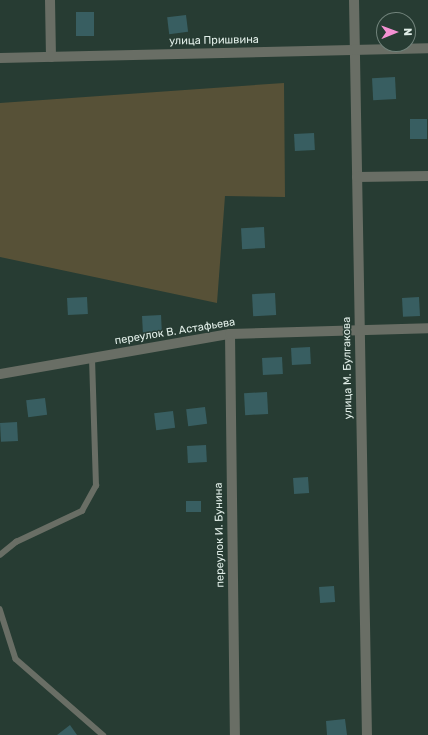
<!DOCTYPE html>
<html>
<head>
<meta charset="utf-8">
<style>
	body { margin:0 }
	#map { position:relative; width:428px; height:735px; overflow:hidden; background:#273c33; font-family:Rubik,sans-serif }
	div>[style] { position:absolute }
	.green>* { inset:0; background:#575137 }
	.building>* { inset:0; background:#385e61; transform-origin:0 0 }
	.lane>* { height:5.5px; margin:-2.75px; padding:0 2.75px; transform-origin:2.75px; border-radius:2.75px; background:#696e65 }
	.street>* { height:10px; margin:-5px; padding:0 5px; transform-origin:5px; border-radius:5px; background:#696e65 }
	span { translate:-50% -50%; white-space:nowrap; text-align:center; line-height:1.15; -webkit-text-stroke:3px #273c33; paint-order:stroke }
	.street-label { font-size:11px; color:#e1eee8 }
	.north { position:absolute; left:376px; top:12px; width:40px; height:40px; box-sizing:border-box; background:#273c33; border:1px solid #71837b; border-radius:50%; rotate:89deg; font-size:11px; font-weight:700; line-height:16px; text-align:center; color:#e1eee8 }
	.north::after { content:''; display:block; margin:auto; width:14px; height:18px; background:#f491d3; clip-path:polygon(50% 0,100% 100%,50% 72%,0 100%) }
</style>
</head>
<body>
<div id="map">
	<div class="green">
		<div style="clip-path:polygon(284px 83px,285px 197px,225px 196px,217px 303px,0 257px,0 103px)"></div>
	</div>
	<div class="building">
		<div style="left:94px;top:12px;width:24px;height:18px;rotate:90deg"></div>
		<div style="left:186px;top:15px;width:17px;height:19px;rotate:83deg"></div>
		<div style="left:395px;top:77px;width:22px;height:23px;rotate:87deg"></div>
		<div style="left:410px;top:119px;width:17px;height:20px"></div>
		<div style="left:314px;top:133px;width:17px;height:20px;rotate:87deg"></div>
		<div style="left:264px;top:227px;width:21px;height:23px;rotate:87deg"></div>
		<div style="left:275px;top:293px;width:22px;height:23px;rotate:87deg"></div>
		<div style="left:87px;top:297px;width:17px;height:20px;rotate:87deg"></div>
		<div style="left:419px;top:297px;width:19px;height:17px;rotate:87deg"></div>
		<div style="left:161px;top:315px;width:17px;height:19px;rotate:87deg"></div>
		<div style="left:310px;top:347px;width:17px;height:19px;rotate:87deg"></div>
		<div style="left:282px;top:357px;width:17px;height:20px;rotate:87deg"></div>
		<div style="left:267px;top:392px;width:22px;height:23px;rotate:87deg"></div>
		<div style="left:45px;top:398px;width:17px;height:19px;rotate:83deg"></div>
		<div style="left:205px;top:407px;width:17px;height:19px;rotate:83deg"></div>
		<div style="left:173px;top:411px;width:17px;height:19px;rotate:83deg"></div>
		<div style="left:17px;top:422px;width:19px;height:17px;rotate:87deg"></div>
		<div style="left:206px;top:445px;width:17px;height:19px;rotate:87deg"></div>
		<div style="left:308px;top:477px;width:16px;height:15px;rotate:86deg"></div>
		<div style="left:186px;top:501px;width:15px;height:11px"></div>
		<div style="left:334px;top:586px;width:16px;height:15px;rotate:86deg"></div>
		<div style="clip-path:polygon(345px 719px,347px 735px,327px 735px,326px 721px)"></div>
		<div style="clip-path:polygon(70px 725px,77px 735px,57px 735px)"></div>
	</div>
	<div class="lane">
		<div style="left:0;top:555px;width:21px;rotate:-39deg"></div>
		<div style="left:16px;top:542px;width:73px;rotate:-25.2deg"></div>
		<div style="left:82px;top:511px;width:29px;rotate:-61deg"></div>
		<div style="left:96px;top:486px;width:128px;rotate:-91.8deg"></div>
		<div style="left:0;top:609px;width:52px;rotate:72.3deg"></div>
		<div style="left:16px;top:659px;width:116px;rotate:41.1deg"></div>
	</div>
	<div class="street">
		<div style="left:50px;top:0;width:57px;rotate:89deg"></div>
		<div style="left:354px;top:0;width:735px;rotate:88.99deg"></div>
		<div style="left:0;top:58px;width:428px;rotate:-1.3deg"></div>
		<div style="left:357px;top:177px;width:71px;rotate:-0.8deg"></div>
		<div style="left:230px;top:334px;width:401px;rotate:89.3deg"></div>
		<div style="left:0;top:374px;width:233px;rotate:-9.9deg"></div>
		<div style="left:230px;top:334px;width:198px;rotate:-1.7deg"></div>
	</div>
	<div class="street-label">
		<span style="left:214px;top:41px;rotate:-1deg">улица Пришвина</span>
		<span style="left:175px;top:332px;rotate:-9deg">переулок В. Астафьева</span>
		<span style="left:348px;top:368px;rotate:-91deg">улица М. Булгакова</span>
		<span style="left:220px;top:535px;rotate:-91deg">переулок И. Бунина</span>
	</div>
	<div class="north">N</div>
</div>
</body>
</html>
